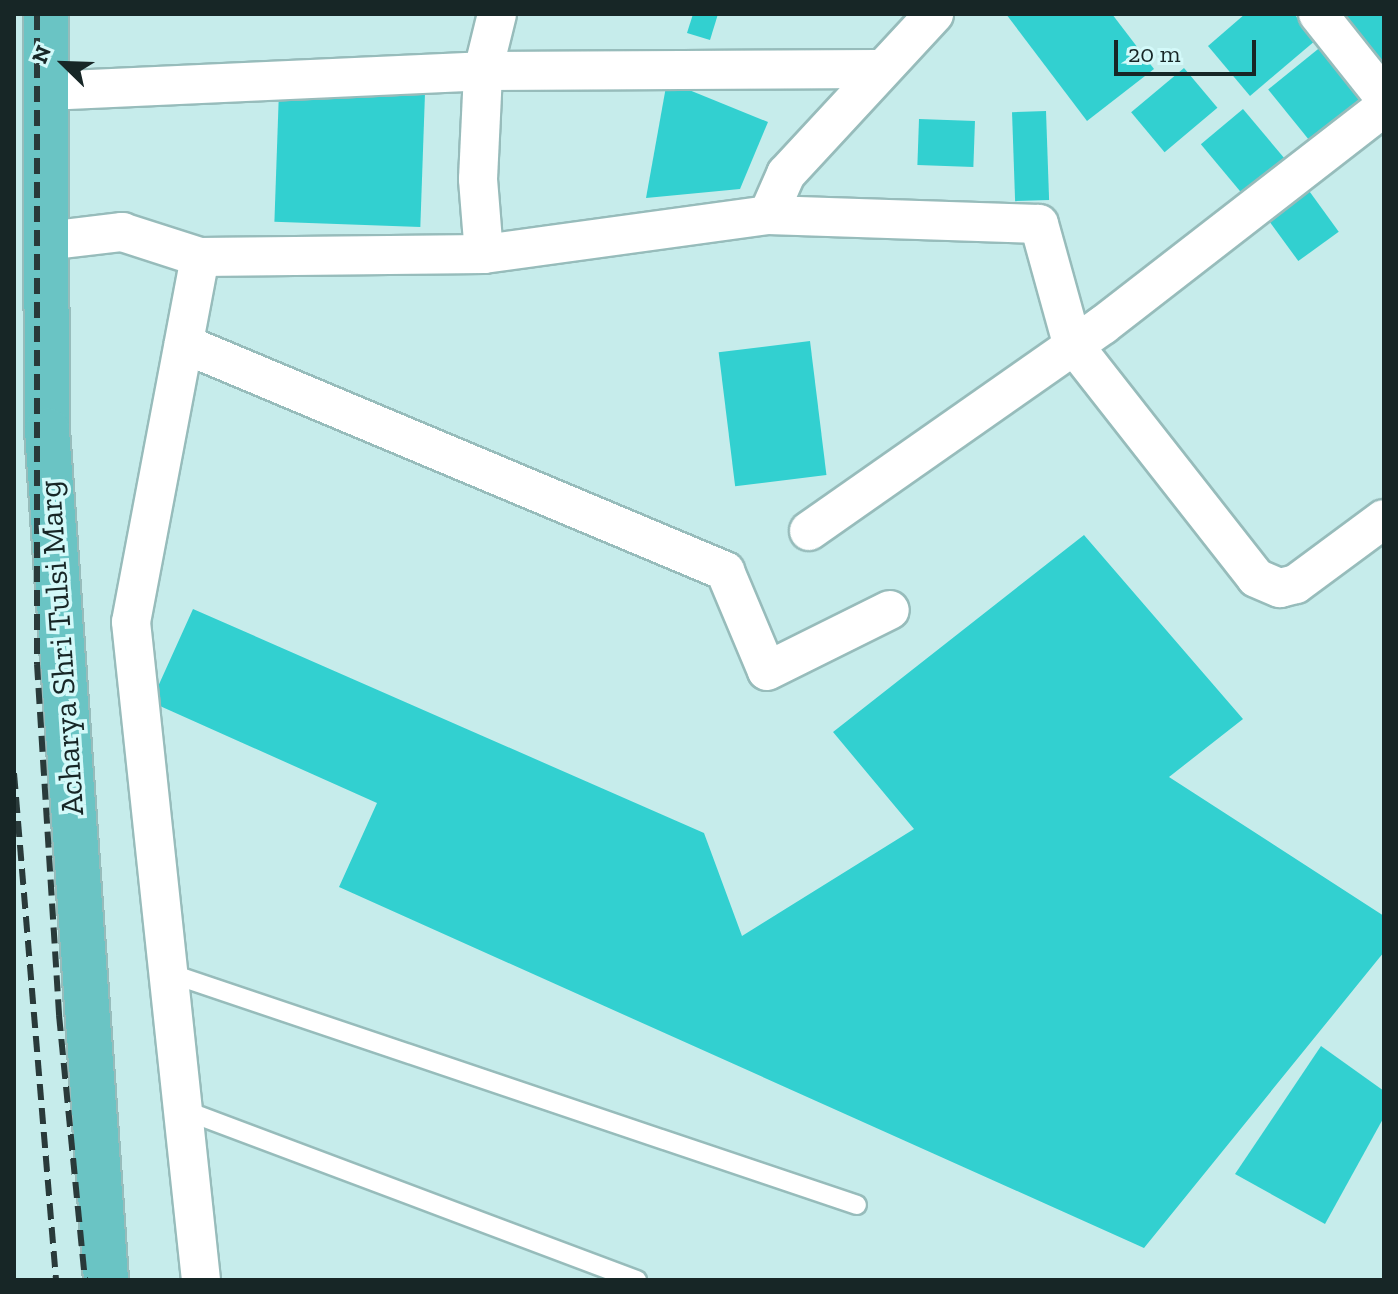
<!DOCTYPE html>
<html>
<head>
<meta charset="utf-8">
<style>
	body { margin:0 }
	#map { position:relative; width:1398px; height:1294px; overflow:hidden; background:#c6eceb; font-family:"Zilla Slab",serif }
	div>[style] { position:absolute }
	.building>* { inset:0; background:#32d0d0; transform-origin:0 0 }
	.roads { filter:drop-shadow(2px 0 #97bcbb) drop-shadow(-2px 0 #97bcbb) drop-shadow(0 2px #97bcbb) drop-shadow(0 -2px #97bcbb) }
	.service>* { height:18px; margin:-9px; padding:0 9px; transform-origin:9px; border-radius:9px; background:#fff }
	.minor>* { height:38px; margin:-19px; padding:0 19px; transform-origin:19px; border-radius:19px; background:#fff }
	.trunk>* { height:44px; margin:-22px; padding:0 22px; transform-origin:22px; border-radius:22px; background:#6ac4c4 }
	.rail>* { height:6px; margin-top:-3px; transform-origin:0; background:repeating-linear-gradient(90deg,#293a3a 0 16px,transparent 0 24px) }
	span { translate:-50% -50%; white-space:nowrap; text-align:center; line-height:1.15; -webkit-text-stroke:7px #d3f9f9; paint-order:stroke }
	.street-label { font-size:32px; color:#172626 }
	.frame { position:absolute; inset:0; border:16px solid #172626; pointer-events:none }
	.north { position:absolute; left:24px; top:24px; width:80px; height:80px; -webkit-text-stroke:6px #d3f9f9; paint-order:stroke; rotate:293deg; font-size:22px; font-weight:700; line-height:32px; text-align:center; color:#172626 }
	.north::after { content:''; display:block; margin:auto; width:28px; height:36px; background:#172626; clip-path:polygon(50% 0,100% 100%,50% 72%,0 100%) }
	.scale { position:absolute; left:1114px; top:40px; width:142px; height:36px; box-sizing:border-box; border:4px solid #172626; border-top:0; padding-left:10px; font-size:24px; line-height:28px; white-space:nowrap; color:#172626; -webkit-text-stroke:6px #d3f9f9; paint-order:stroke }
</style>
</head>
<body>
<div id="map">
	<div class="building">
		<div style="clip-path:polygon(693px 14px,718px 14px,710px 40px,687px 33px)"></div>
		<div style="clip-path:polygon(1006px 14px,1112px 14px,1154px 69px,1087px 121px)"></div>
		<div style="clip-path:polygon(1245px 14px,1294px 14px,1316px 40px,1250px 96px,1208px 46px)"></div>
		<div style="clip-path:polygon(1325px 14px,1384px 14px,1384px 78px)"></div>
		<div style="left:1328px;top:41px;width:66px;height:77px;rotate:51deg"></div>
		<div style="left:1184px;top:68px;width:52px;height:69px;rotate:50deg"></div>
		<div style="clip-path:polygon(667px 81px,768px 122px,740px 189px,646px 198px)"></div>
		<div style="left:425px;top:93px;width:134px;height:146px;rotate:92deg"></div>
		<div style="left:1243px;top:109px;width:64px;height:55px;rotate:50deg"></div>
		<div style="left:1046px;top:111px;width:89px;height:34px;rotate:88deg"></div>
		<div style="left:919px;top:119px;width:56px;height:46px;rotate:2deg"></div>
		<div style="left:1307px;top:188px;width:54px;height:50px;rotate:54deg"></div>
		<div style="left:810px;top:341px;width:135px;height:92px;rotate:83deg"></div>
		<div style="clip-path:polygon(1084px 535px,1243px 719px,1169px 777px,1384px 916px,1384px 952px,1144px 1248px,339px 887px,377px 803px,151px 702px,193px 609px,704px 833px,742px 936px,914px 829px,833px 732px)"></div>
		<div style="clip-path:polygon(1321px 1046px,1384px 1091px,1384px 1117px,1325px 1224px,1235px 1174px)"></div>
	</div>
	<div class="roads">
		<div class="service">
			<div style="left:166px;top:972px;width:729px;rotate:18.63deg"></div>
			<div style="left:184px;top:1110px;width:484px;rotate:20.6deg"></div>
		</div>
		<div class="minor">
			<div style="left:1318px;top:14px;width:106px;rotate:51.5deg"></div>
			<div style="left:46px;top:91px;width:437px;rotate:-2.6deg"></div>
			<div style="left:483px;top:71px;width:394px;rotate:-0.3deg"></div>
			<div style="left:768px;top:215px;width:45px;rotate:-66.3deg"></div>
			<div style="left:786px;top:174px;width:218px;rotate:-47.2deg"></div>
			<div style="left:46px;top:241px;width:77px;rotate:-6.8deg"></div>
			<div style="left:122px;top:232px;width:82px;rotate:17.8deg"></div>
			<div style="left:200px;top:257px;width:284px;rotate:-0.6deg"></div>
			<div style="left:484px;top:254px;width:287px;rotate:-7.8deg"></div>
			<div style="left:768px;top:215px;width:271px;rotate:1.9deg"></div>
			<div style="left:1039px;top:224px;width:123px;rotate:74.5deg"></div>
			<div style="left:1072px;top:343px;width:298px;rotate:51.9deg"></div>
			<div style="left:1256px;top:578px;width:26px;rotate:23deg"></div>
			<div style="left:1280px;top:588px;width:16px;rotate:-14deg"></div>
			<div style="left:1296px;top:584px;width:109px;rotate:-36.5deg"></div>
			<div style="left:484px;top:254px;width:75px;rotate:-94.6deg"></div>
			<div style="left:478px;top:179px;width:108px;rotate:-87.3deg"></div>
			<div style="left:483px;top:71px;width:59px;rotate:-76.2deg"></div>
			<div style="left:200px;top:257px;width:371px;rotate:100.7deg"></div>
			<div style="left:131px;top:622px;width:662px;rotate:83.93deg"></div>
			<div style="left:184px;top:344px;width:587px;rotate:22.76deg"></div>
			<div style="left:725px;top:571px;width:108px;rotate:67.2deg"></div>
			<div style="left:767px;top:671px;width:137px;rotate:-26.4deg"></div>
			<div style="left:809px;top:531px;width:359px;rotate:-35deg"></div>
			<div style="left:1103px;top:325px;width:356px;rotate:-37.8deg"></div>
		</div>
		<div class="trunk">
			<div style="left:46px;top:14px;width:416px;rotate:89.9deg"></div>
			<div style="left:47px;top:430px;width:852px;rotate:86.03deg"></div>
		</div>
	</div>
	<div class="rail">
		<div style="left:37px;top:14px;width:650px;rotate:90deg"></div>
		<div style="left:37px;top:664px;width:352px;rotate:86.4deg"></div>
		<div style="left:59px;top:1015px;width:266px;rotate:84.4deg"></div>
		<div style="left:14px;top:773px;width:509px;rotate:85.26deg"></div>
	</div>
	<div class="street-label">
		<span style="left:61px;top:648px;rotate:-94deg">Acharya Shri Tulsi Marg</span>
	</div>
	<div class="frame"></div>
	<div class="north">N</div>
	<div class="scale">20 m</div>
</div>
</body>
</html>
